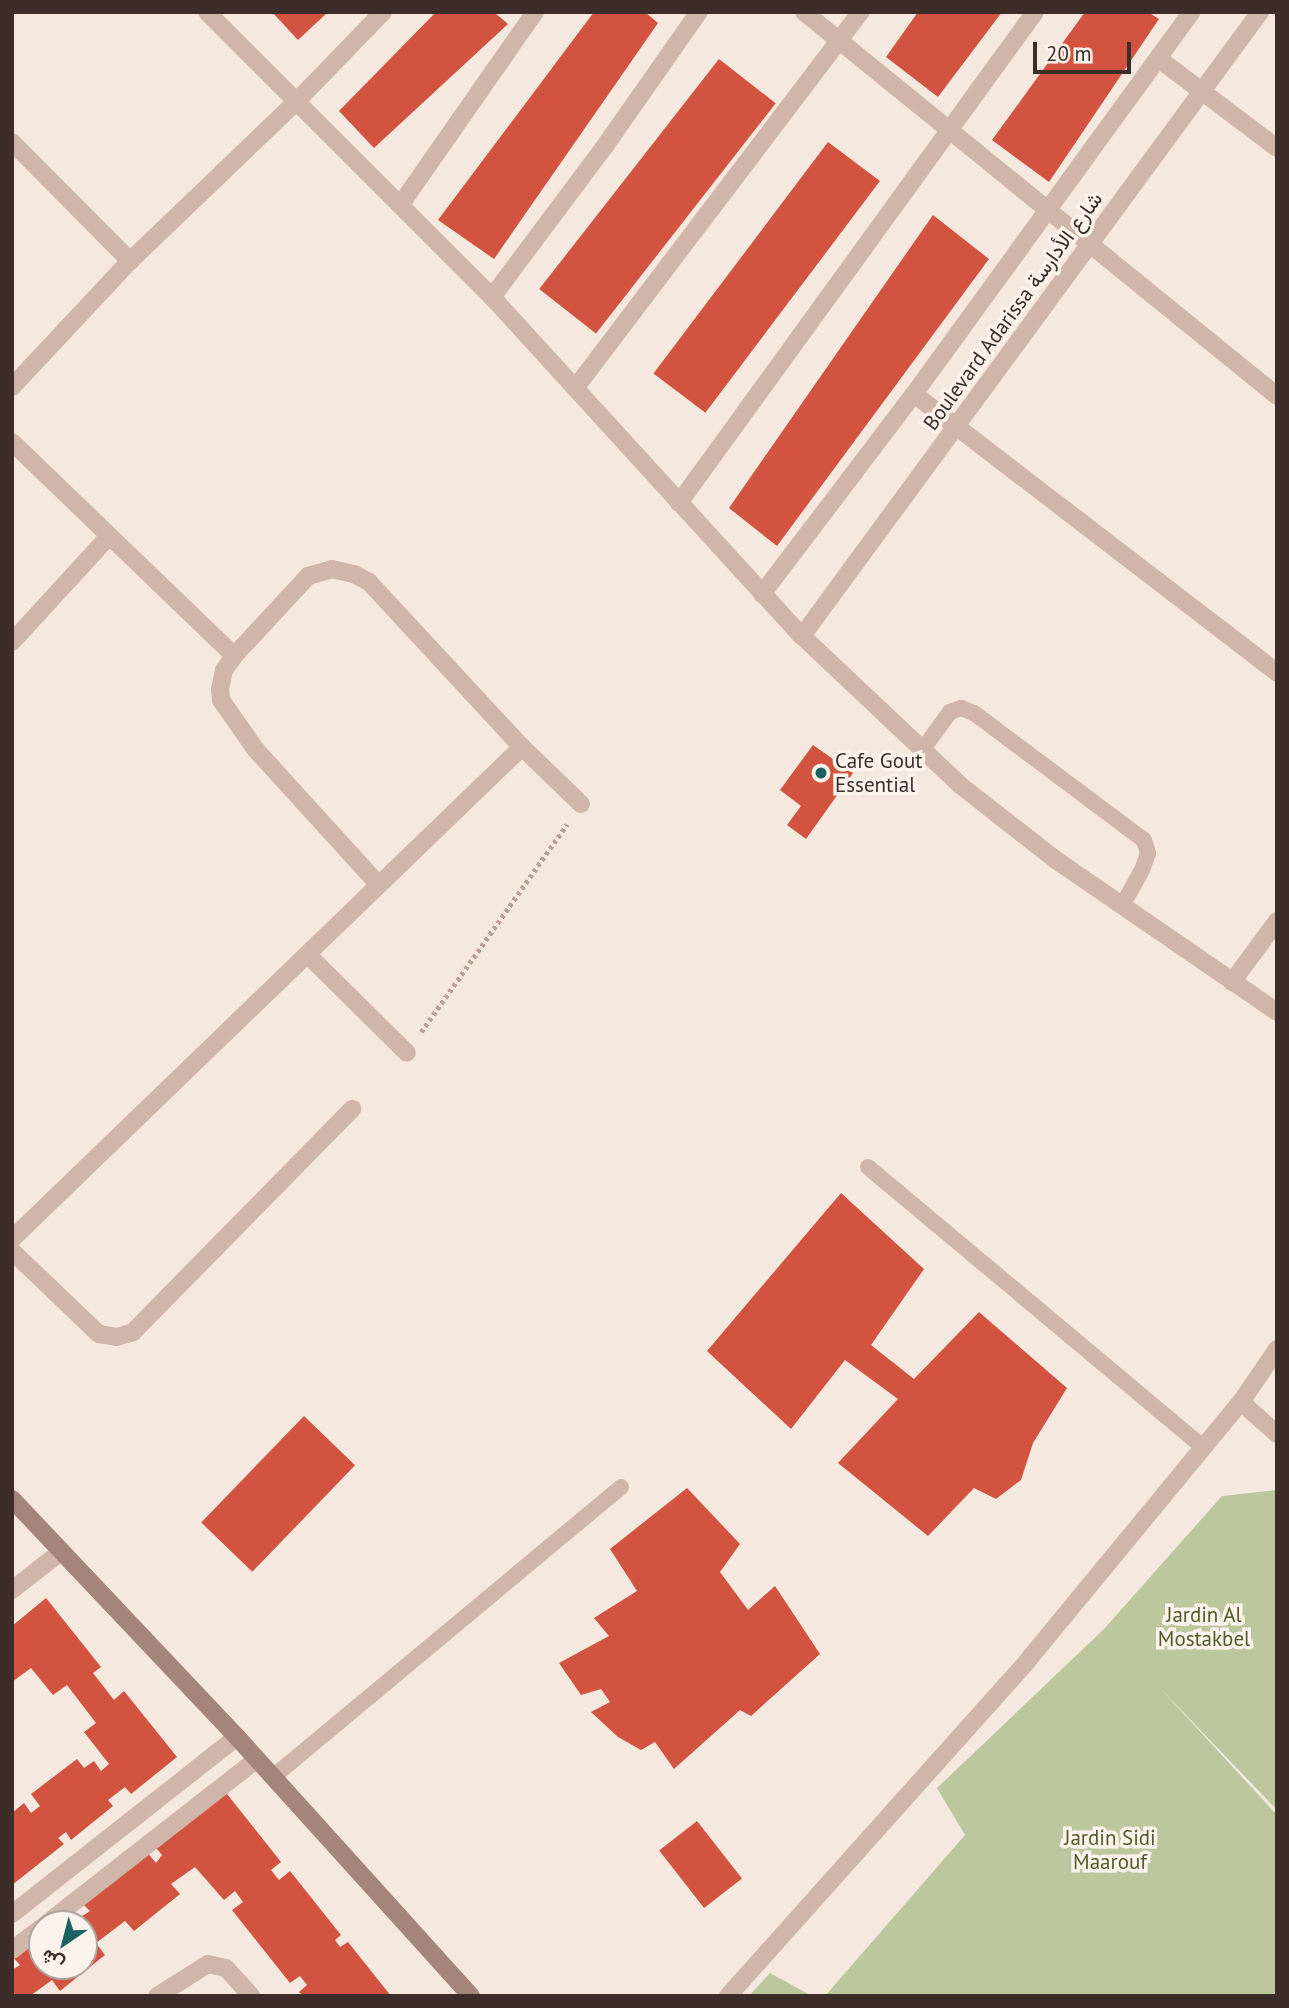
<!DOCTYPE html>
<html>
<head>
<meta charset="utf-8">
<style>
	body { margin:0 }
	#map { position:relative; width:1289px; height:2008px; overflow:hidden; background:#f5e8df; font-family:"PT Sans",Vazirmatn,sans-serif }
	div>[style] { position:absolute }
	.green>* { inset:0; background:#bdc79d }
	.building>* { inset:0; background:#d25440; transform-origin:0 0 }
	.path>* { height:4.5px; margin-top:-2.25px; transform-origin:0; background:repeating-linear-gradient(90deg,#bca093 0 3.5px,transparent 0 7px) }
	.lane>* { height:16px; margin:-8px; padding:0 8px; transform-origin:8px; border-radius:8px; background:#d0b6a9 }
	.street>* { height:18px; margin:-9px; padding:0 9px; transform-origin:9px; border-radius:9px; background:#d0b6a9 }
	.secondary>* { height:18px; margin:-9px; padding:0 9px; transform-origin:9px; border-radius:9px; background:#a4857a }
	.dots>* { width:19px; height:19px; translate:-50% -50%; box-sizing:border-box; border:4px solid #fcf3ec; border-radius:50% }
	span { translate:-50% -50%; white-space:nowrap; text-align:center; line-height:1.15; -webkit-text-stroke:7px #fcf3ec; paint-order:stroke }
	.street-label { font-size:21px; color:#3c2d29 }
	.poi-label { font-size:21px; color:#3c2d29 }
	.left { translate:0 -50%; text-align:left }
	.park-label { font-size:21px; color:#505d2a }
	.frame { position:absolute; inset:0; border:14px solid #3c2d29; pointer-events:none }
	.north { position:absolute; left:28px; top:1910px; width:70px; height:70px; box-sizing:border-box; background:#fcf3ec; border:2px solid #afa49e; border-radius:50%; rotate:215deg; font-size:19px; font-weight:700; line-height:28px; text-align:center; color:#3c2d29 }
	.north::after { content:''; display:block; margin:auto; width:24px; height:32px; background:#1a6360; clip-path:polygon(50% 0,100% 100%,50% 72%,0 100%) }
	.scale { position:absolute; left:1033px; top:42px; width:98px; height:32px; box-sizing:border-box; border:4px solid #3c2d29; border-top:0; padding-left:9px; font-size:21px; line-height:24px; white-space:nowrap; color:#3c2d29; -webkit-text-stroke:5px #fcf3ec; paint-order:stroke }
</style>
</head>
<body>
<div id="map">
	<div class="green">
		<div style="clip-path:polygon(1277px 1490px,1277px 1810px,1159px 1687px,1277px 1815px,1277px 1996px,825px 1996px,965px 1835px,937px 1788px,1104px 1629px,1222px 1496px)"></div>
		<div style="clip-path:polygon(770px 1973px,812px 1996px,749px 1996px)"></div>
	</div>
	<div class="building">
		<div style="clip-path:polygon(272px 12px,328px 12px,298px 40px)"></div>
		<div style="clip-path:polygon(436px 12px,494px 12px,508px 24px,374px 148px,339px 111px)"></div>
		<div style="clip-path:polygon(594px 12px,645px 12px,658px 23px,494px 259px,438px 220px)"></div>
		<div style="clip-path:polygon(918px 12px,1002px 12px,938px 97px,886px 57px)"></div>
		<div style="clip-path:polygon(1085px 12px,1148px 12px,1159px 19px,1049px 182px,992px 140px)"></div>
		<div style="left:719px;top:59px;width:72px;height:292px;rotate:38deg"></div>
		<div style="left:828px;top:142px;width:65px;height:290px;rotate:37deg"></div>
		<div style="clip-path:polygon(933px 215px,989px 259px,777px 546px,729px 508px)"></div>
		<div style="clip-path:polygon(813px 745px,853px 773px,806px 839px,787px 825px,801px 806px,780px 790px)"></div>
		<div style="clip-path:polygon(841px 1193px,924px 1269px,871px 1345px,914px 1379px,979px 1312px,1067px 1388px,1033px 1443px,1021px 1480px,996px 1499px,974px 1488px,928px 1536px,838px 1463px,898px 1399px,845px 1360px,791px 1429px,707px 1351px)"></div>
		<div style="left:304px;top:1416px;width:71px;height:148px;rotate:44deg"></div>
		<div style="clip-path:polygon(687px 1488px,740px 1544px,720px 1572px,748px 1610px,775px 1586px,820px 1654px,751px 1716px,740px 1710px,674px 1769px,655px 1742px,641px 1750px,618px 1737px,591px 1712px,610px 1702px,601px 1689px,581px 1695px,559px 1663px,609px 1636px,594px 1618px,637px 1591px,610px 1549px)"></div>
		<div style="clip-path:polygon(46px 1598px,101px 1667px,93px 1673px,114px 1700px,124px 1691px,177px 1757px,131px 1794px,125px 1787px,108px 1800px,113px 1806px,71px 1840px,66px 1832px,58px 1838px,64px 1844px,12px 1885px,12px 1813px,24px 1803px,31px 1813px,40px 1806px,31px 1794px,77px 1759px,84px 1768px,94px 1761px,101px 1771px,109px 1764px,84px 1732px,96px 1723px,67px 1685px,53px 1695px,31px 1668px,12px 1682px,12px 1626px)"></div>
		<div style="clip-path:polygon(223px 1789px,281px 1862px,271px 1870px,279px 1880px,290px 1871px,341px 1935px,335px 1940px,340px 1947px,348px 1942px,391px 1996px,303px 1996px,299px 1992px,307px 1985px,300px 1976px,290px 1983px,232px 1910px,243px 1902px,235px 1891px,224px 1900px,195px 1867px,171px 1884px,180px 1894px,134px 1931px,125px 1921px,96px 1943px,105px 1955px,60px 1991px,52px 1980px,30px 1996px,12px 1996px,12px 1970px,20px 1965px,12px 1956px,42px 1931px,42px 1966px,84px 1966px,84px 1924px,51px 1924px,70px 1908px,79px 1918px,90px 1911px,81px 1902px,146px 1851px,156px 1863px,162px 1855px,153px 1844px)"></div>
		<div style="left:697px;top:1821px;width:73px;height:48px;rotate:52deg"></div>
	</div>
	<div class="path">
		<div style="left:421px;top:1032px;width:254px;rotate:-54.9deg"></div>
	</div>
	<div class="lane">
		<div style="left:923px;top:749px;width:46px;rotate:-53.9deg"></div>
		<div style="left:950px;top:712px;width:12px;rotate:-20deg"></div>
		<div style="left:961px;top:708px;width:14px;rotate:21deg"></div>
		<div style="left:974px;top:713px;width:212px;rotate:36.8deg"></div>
		<div style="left:1144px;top:840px;width:14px;rotate:73deg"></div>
		<div style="left:1148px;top:853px;width:18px;rotate:109deg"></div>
		<div style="left:1142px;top:870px;width:41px;rotate:119.1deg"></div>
		<div style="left:868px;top:1167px;width:437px;rotate:39.9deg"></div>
		<div style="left:273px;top:1777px;width:453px;rotate:-39.8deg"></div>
	</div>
	<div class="street">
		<div style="left:207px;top:12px;width:403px;rotate:45deg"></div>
		<div style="left:492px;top:297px;width:459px;rotate:47.6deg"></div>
		<div style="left:802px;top:636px;width:217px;rotate:43.3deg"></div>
		<div style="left:960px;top:785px;width:122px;rotate:38deg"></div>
		<div style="left:1056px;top:860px;width:268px;rotate:34.5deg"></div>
		<div style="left:804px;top:12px;width:609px;rotate:39.07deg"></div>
		<div style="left:1159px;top:59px;width:148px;rotate:37deg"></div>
		<div style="left:12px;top:142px;width:168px;rotate:45.2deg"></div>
		<div style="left:401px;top:204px;width:234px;rotate:-55.1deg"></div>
		<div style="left:492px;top:297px;width:189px;rotate:-53.2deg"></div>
		<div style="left:605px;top:146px;width:164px;rotate:-55deg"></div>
		<div style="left:12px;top:387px;width:173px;rotate:-46.9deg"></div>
		<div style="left:130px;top:261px;width:228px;rotate:-43.8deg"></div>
		<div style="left:295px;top:103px;width:127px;rotate:-46deg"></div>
		<div style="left:576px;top:387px;width:471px;rotate:-52.8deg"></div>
		<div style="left:914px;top:394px;width:458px;rotate:37.5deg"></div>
		<div style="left:12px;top:442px;width:308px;rotate:43.9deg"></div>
		<div style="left:679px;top:503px;width:606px;rotate:-54.06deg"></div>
		<div style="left:762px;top:594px;width:251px;rotate:-52.8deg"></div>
		<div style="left:914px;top:394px;width:472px;rotate:-54deg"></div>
		<div style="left:802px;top:636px;width:774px;rotate:-53.72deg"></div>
		<div style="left:12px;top:642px;width:144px;rotate:-47.5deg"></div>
		<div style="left:378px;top:884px;width:181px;rotate:-132.3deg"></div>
		<div style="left:256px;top:750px;width:61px;rotate:-125deg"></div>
		<div style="left:221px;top:700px;width:11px;rotate:-95deg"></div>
		<div style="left:220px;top:689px;width:19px;rotate:-78deg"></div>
		<div style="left:224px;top:670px;width:17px;rotate:-54deg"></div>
		<div style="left:234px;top:656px;width:109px;rotate:-47.2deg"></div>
		<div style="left:308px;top:576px;width:25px;rotate:-16deg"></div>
		<div style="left:332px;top:569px;width:23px;rotate:13deg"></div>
		<div style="left:354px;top:574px;width:17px;rotate:28deg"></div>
		<div style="left:369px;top:582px;width:225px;rotate:47.2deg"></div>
		<div style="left:522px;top:747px;width:82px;rotate:44deg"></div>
		<div style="left:308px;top:955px;width:139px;rotate:44.7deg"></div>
		<div style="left:1232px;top:982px;width:76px;rotate:-53.6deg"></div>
		<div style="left:12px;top:1239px;width:709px;rotate:-43.97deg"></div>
		<div style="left:12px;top:1251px;width:120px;rotate:43.7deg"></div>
		<div style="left:99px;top:1334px;width:18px;rotate:9deg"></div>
		<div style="left:117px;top:1337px;width:17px;rotate:-17deg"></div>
		<div style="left:133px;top:1332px;width:313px;rotate:-45.5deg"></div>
		<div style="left:1241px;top:1402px;width:48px;rotate:41.6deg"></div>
		<div style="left:12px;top:1590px;width:63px;rotate:-38deg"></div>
		<div style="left:12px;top:1914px;width:286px;rotate:-38.2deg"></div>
		<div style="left:46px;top:1924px;width:268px;rotate:-38deg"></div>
		<div style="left:12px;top:1950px;width:38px;rotate:-37deg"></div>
		<div style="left:157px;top:1996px;width:60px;rotate:-32.1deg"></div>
		<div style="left:208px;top:1964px;width:18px;rotate:13deg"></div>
		<div style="left:226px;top:1968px;width:38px;rotate:48deg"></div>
		<div style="left:728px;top:1996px;width:450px;rotate:-48.2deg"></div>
		<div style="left:1028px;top:1660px;width:335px;rotate:-50.5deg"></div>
		<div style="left:1241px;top:1402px;width:64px;rotate:-55.8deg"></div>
	</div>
	<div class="secondary">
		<div style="left:12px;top:1499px;width:328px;rotate:46.6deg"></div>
		<div style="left:237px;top:1737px;width:349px;rotate:47.9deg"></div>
	</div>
	<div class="dots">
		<div style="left:821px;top:773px;background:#1a6360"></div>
	</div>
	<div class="street-label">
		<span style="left:1013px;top:311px;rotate:-54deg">Boulevard Adarissa شارع الأدارسة</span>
	</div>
	<div class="poi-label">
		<span class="left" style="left:835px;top:773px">Cafe Gout<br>Essential</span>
	</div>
	<div class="park-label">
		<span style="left:1204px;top:1627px">Jardin Al<br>Mostakbel</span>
		<span style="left:1110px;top:1850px">Jardin Sidi<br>Maarouf</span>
	</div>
	<div class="frame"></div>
	<div class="north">ش</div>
	<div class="scale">20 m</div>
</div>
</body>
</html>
